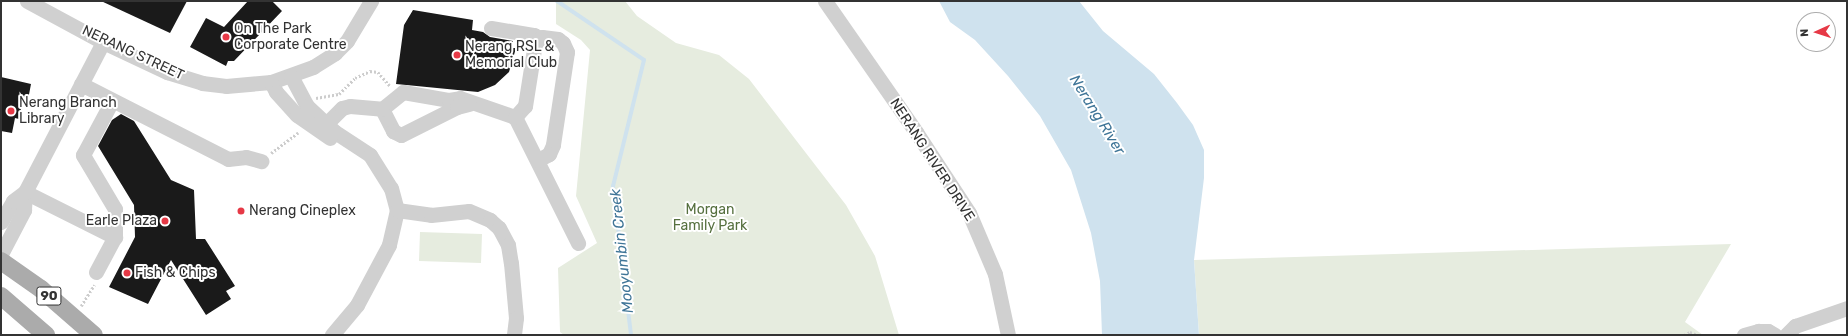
<!DOCTYPE html>
<html>
<head>
<meta charset="utf-8">
<style>
  body { margin:0 }
  #map { position:relative; width:1848px; height:336px; overflow:hidden; background:#fff; font-family:Rubik,sans-serif }
  div>[style] { position:absolute }
  .green>* { inset:0; background:#e6ecdf }
  .water>* { inset:0; background:#cfe2ee }
  .stream>* { height:4px; margin:-2px; padding:0 2px; transform-origin:2px; border-radius:2px; background:#cfe2ee }
  .building>* { inset:0; background:#1a1a1a }
  .path>* { height:2.5px; margin-top:-1.25px; transform-origin:0; background:repeating-linear-gradient(90deg,#cdcdcd 0 2px,transparent 0 4px) }
  .minor>* { height:15px; margin:-7.5px; padding:0 7.5px; transform-origin:7.5px; border-radius:7.5px; background:#d0d0d0 }
  .major>* { height:18px; margin:-9px; padding:0 9px; transform-origin:9px; border-radius:9px; background:#ababab }
  .dots>* { width:11px; height:11px; translate:-50% -50%; box-sizing:border-box; border:2px solid #fff; border-radius:50% }
  span { translate:-50% -50%; white-space:nowrap; text-align:center; line-height:1.15; -webkit-text-stroke:4px #fff; paint-order:stroke }
  .shield-label span { padding:1px 3px; background:#fff; border:1px solid; border-radius:3px; -webkit-text-stroke-width:0 }
  .shield-label { font-size:13px; color:#333; font-weight:700 }
  .poi-label { font-size:14px; color:#333 }
  .left { translate:0 -50%; text-align:left }
  .right { translate:-100% -50%; text-align:right }
  .street-label { font-size:14px; color:#333 }
  .park-label { font-size:14px; color:#56703f }
  .water-label { font-size:15px; color:#3f7597; font-style:italic }
  .frame { position:absolute; inset:0; border:2px solid #333; pointer-events:none }
  .north { position:absolute; left:1796px; top:12px; width:40px; height:40px; box-sizing:border-box; background:#fff; border:1px solid #adadad; border-radius:50%; rotate:267deg; font-size:11px; font-weight:700; line-height:16px; text-align:center; color:#333 }
  .north::after { content:''; display:block; margin:auto; width:14px; height:18px; background:#e63946; clip-path:polygon(50% 0,100% 100%,50% 72%,0 100%) }
</style>
</head>
<body>
<div id="map">
  <div class="green">
    <div style="clip-path:polygon(556px 1px,625px 1px,637px 16px,676px 43px,719px 55px,749px 79px,846px 205px,875px 256px,899px 335px,564px 335px,560px 332px,558px 268px,597px 243px,576px 196px,590px 50px,581px 40px,556px 24px)"></div>
    <div style="clip-path:polygon(420px 232px,482px 234px,481px 263px,419px 261px)"></div>
    <div style="clip-path:polygon(1731px 244px,1685px 322px,1703px 335px,1199px 335px,1194px 260px)"></div>
  </div>
  <div class="water">
    <div style="clip-path:polygon(939px 1px,1079px 1px,1103px 31px,1154px 74px,1177px 103px,1193px 125px,1204px 150px,1204px 178px,1194px 260px,1199px 335px,1102px 335px,1100px 281px,1091px 233px,1071px 170px,1040px 116px,1008px 76px,975px 40px,950px 22px)"></div>
  </div>
  <div class="stream">
    <div style="left:557px;top:1px;width:105px;rotate:34.1deg"></div>
    <div style="left:644px;top:60px;width:130px;rotate:103.8deg"></div>
    <div style="left:613px;top:186px;width:150px;rotate:83.1deg"></div>
  </div>
  <div class="building">
    <div style="clip-path:polygon(101px 1px,187px 1px,170px 33px)"></div>
    <div style="clip-path:polygon(248px 1px,272px 1px,282px 11px,234px 61px,228px 61px,226px 66px,190px 47px,206px 18px,224px 27px)"></div>
    <div style="clip-path:polygon(413px 10px,473px 20px,472px 30px,483px 32px,490px 37px,513px 41px,512px 48px,516px 48px,509px 72px,495px 85px,478px 92px,396px 84px,404px 25px)"></div>
    <div style="clip-path:polygon(1px 77px,31px 84px,27px 105px,22px 103px,19px 119px,15px 118px,12px 133px,1px 131px)"></div>
    <div style="clip-path:polygon(121px 114px,134px 121px,171px 180px,194px 190px,196px 239px,205px 239px,235px 286px,226px 291px,231px 299px,206px 315px,171px 260px,148px 304px,109px 287px,135px 237px,134px 205px,98px 146px,112px 120px)"></div>
  </div>
  <div class="path">
    <div style="left:316px;top:98px;width:23px;rotate:-10deg"></div>
    <div style="left:339px;top:94px;width:23px;rotate:-45deg"></div>
    <div style="left:355px;top:78px;width:17px;rotate:-25deg"></div>
    <div style="left:370px;top:71px;width:8px;rotate:7deg"></div>
    <div style="left:378px;top:72px;width:18px;rotate:49deg"></div>
    <div style="left:271px;top:153px;width:34px;rotate:-37deg"></div>
    <div style="left:81px;top:306px;width:25px;rotate:-58deg"></div>
    <div style="left:1684px;top:335px;width:7px;rotate:-27deg"></div>
    <div style="left:1690px;top:332px;width:8px;rotate:23deg"></div>
  </div>
  <div class="minor">
    <div style="left:27px;top:1px;width:86px;rotate:28.3deg"></div>
    <div style="left:103px;top:42px;width:71px;rotate:25.1deg"></div>
    <div style="left:167px;top:72px;width:37px;rotate:17deg"></div>
    <div style="left:202px;top:83px;width:24px;rotate:7deg"></div>
    <div style="left:226px;top:86px;width:45px;rotate:-5.1deg"></div>
    <div style="left:271px;top:82px;width:45px;rotate:-19.7deg"></div>
    <div style="left:313px;top:67px;width:26px;rotate:-32deg"></div>
    <div style="left:335px;top:53px;width:17px;rotate:-45deg"></div>
    <div style="left:347px;top:41px;width:47px;rotate:-59deg"></div>
    <div style="left:825px;top:1px;width:160px;rotate:55.2deg"></div>
    <div style="left:916px;top:132px;width:97px;rotate:56.8deg"></div>
    <div style="left:969px;top:213px;width:66px;rotate:66.9deg"></div>
    <div style="left:995px;top:274px;width:62px;rotate:78deg"></div>
    <div style="left:491px;top:28px;width:44px;rotate:9.2deg"></div>
    <div style="left:534px;top:35px;width:5px;rotate:37deg"></div>
    <div style="left:291px;top:76px;width:34px;rotate:62deg"></div>
    <div style="left:307px;top:106px;width:38px;rotate:43deg"></div>
    <div style="left:335px;top:132px;width:42px;rotate:33.3deg"></div>
    <div style="left:370px;top:155px;width:39px;rotate:58deg"></div>
    <div style="left:391px;top:188px;width:23px;rotate:75deg"></div>
    <div style="left:397px;top:210px;width:36px;rotate:103deg"></div>
    <div style="left:389px;top:245px;width:68px;rotate:118.1deg"></div>
    <div style="left:357px;top:305px;width:39px;rotate:130deg"></div>
    <div style="left:271px;top:82px;width:11px;rotate:63deg"></div>
    <div style="left:276px;top:92px;width:31px;rotate:48deg"></div>
    <div style="left:297px;top:115px;width:40px;rotate:34.9deg"></div>
    <div style="left:81px;top:84px;width:165px;rotate:27deg"></div>
    <div style="left:228px;top:159px;width:18px;rotate:-6deg"></div>
    <div style="left:246px;top:157px;width:16px;rotate:15deg"></div>
    <div style="left:382px;top:109px;width:27px;rotate:-39deg"></div>
    <div style="left:403px;top:92px;width:47px;rotate:9.9deg"></div>
    <div style="left:449px;top:100px;width:11px;rotate:-10deg"></div>
    <div style="left:460px;top:98px;width:58px;rotate:19.1deg"></div>
    <div style="left:515px;top:117px;width:141px;rotate:63.4deg"></div>
    <div style="left:382px;top:109px;width:25px;rotate:63deg"></div>
    <div style="left:393px;top:131px;width:9px;rotate:27deg"></div>
    <div style="left:401px;top:135px;width:63px;rotate:-26.6deg"></div>
    <div style="left:457px;top:107px;width:12px;rotate:-14deg"></div>
    <div style="left:515px;top:117px;width:15px;rotate:-48deg"></div>
    <div style="left:525px;top:106px;width:64px;rotate:-81deg"></div>
    <div style="left:535px;top:43px;width:9px;rotate:-41deg"></div>
    <div style="left:542px;top:37px;width:16px;rotate:7deg"></div>
    <div style="left:558px;top:39px;width:6px;rotate:39deg"></div>
    <div style="left:563px;top:43px;width:10px;rotate:66deg"></div>
    <div style="left:567px;top:52px;width:94px;rotate:98.6deg"></div>
    <div style="left:553px;top:145px;width:10px;rotate:114deg"></div>
    <div style="left:549px;top:154px;width:13px;rotate:151deg"></div>
    <div style="left:320px;top:130px;width:31px;rotate:-45deg"></div>
    <div style="left:342px;top:108px;width:8px;rotate:-14deg"></div>
    <div style="left:350px;top:106px;width:32px;rotate:5deg"></div>
    <div style="left:25px;top:192px;width:101px;rotate:26.6deg"></div>
    <div style="left:397px;top:210px;width:34px;rotate:8deg"></div>
    <div style="left:431px;top:215px;width:38px;rotate:-6deg"></div>
    <div style="left:469px;top:211px;width:23px;rotate:23deg"></div>
    <div style="left:490px;top:220px;width:12px;rotate:42deg"></div>
    <div style="left:499px;top:228px;width:19px;rotate:62deg"></div>
    <div style="left:508px;top:245px;width:18px;rotate:81deg"></div>
    <div style="left:511px;top:263px;width:55px;rotate:84.8deg"></div>
    <div style="left:516px;top:318px;width:17px;rotate:97deg"></div>
    <div style="left:1px;top:222px;width:24px;rotate:-60deg"></div>
    <div style="left:13px;top:201px;width:15px;rotate:-37deg"></div>
    <div style="left:1px;top:254px;width:50px;rotate:-62.4deg"></div>
    <div style="left:24px;top:210px;width:18px;rotate:-87deg"></div>
    <div style="left:25px;top:192px;width:169px;rotate:-62.5deg"></div>
    <div style="left:96px;top:272px;width:40px;rotate:-62deg"></div>
    <div style="left:115px;top:237px;width:28px;rotate:-90deg"></div>
    <div style="left:115px;top:209px;width:63px;rotate:-120.7deg"></div>
    <div style="left:83px;top:155px;width:61px;rotate:-61.8deg"></div>
    <div style="left:1744px;top:335px;width:15px;rotate:-16deg"></div>
    <div style="left:1758px;top:331px;width:10px"></div>
    <div style="left:1768px;top:331px;width:8px;rotate:30deg"></div>
    <div style="left:1786px;top:335px;width:13px;rotate:-45deg"></div>
    <div style="left:1795px;top:326px;width:55px;rotate:-19.1deg"></div>
  </div>
  <div class="major">
    <div style="left:1px;top:261px;width:49px;rotate:35deg"></div>
    <div style="left:41px;top:289px;width:70px;rotate:41deg"></div>
    <div style="left:1px;top:296px;width:60px;rotate:40.9deg"></div>
  </div>
  <div class="dots">
    <div style="left:226px;top:37px;background:#e63946"></div>
    <div style="left:457px;top:55px;background:#e63946"></div>
    <div style="left:11px;top:111px;background:#e63946"></div>
    <div style="left:241px;top:211px;background:#e63946"></div>
    <div style="left:165px;top:221px;background:#e63946"></div>
    <div style="left:127px;top:273px;background:#e63946"></div>
  </div>
  <div class="shield-label">
    <span style="left:49px;top:296px">90</span>
  </div>
  <div class="poi-label">
    <span class="left" style="left:234px;top:37px">On The Park<br>Corporate Centre</span>
    <span class="left" style="left:465px;top:55px">Nerang RSL &amp;<br>Memorial Club</span>
    <span class="left" style="left:19px;top:111px">Nerang Branch<br>Library</span>
    <span class="left" style="left:249px;top:211px">Nerang Cineplex</span>
    <span class="right" style="left:157px;top:221px">Earle Plaza</span>
    <span class="left" style="left:135px;top:273px">Fish &amp; Chips</span>
  </div>
  <div class="street-label">
    <span style="left:133px;top:53px;rotate:25deg">NERANG STREET</span>
    <span style="left:932px;top:160px;rotate:57deg">NERANG RIVER DRIVE</span>
  </div>
  <div class="park-label">
    <span style="left:710px;top:218px">Morgan<br>Family Park</span>
  </div>
  <div class="water-label">
    <span style="left:1097px;top:115px;rotate:58deg">Nerang River</span>
    <span style="left:622px;top:251px;rotate:-96deg">Mooyumbin Creek</span>
  </div>
  <div class="frame"></div>
  <div class="north">N</div>
</div>
</body>
</html>
